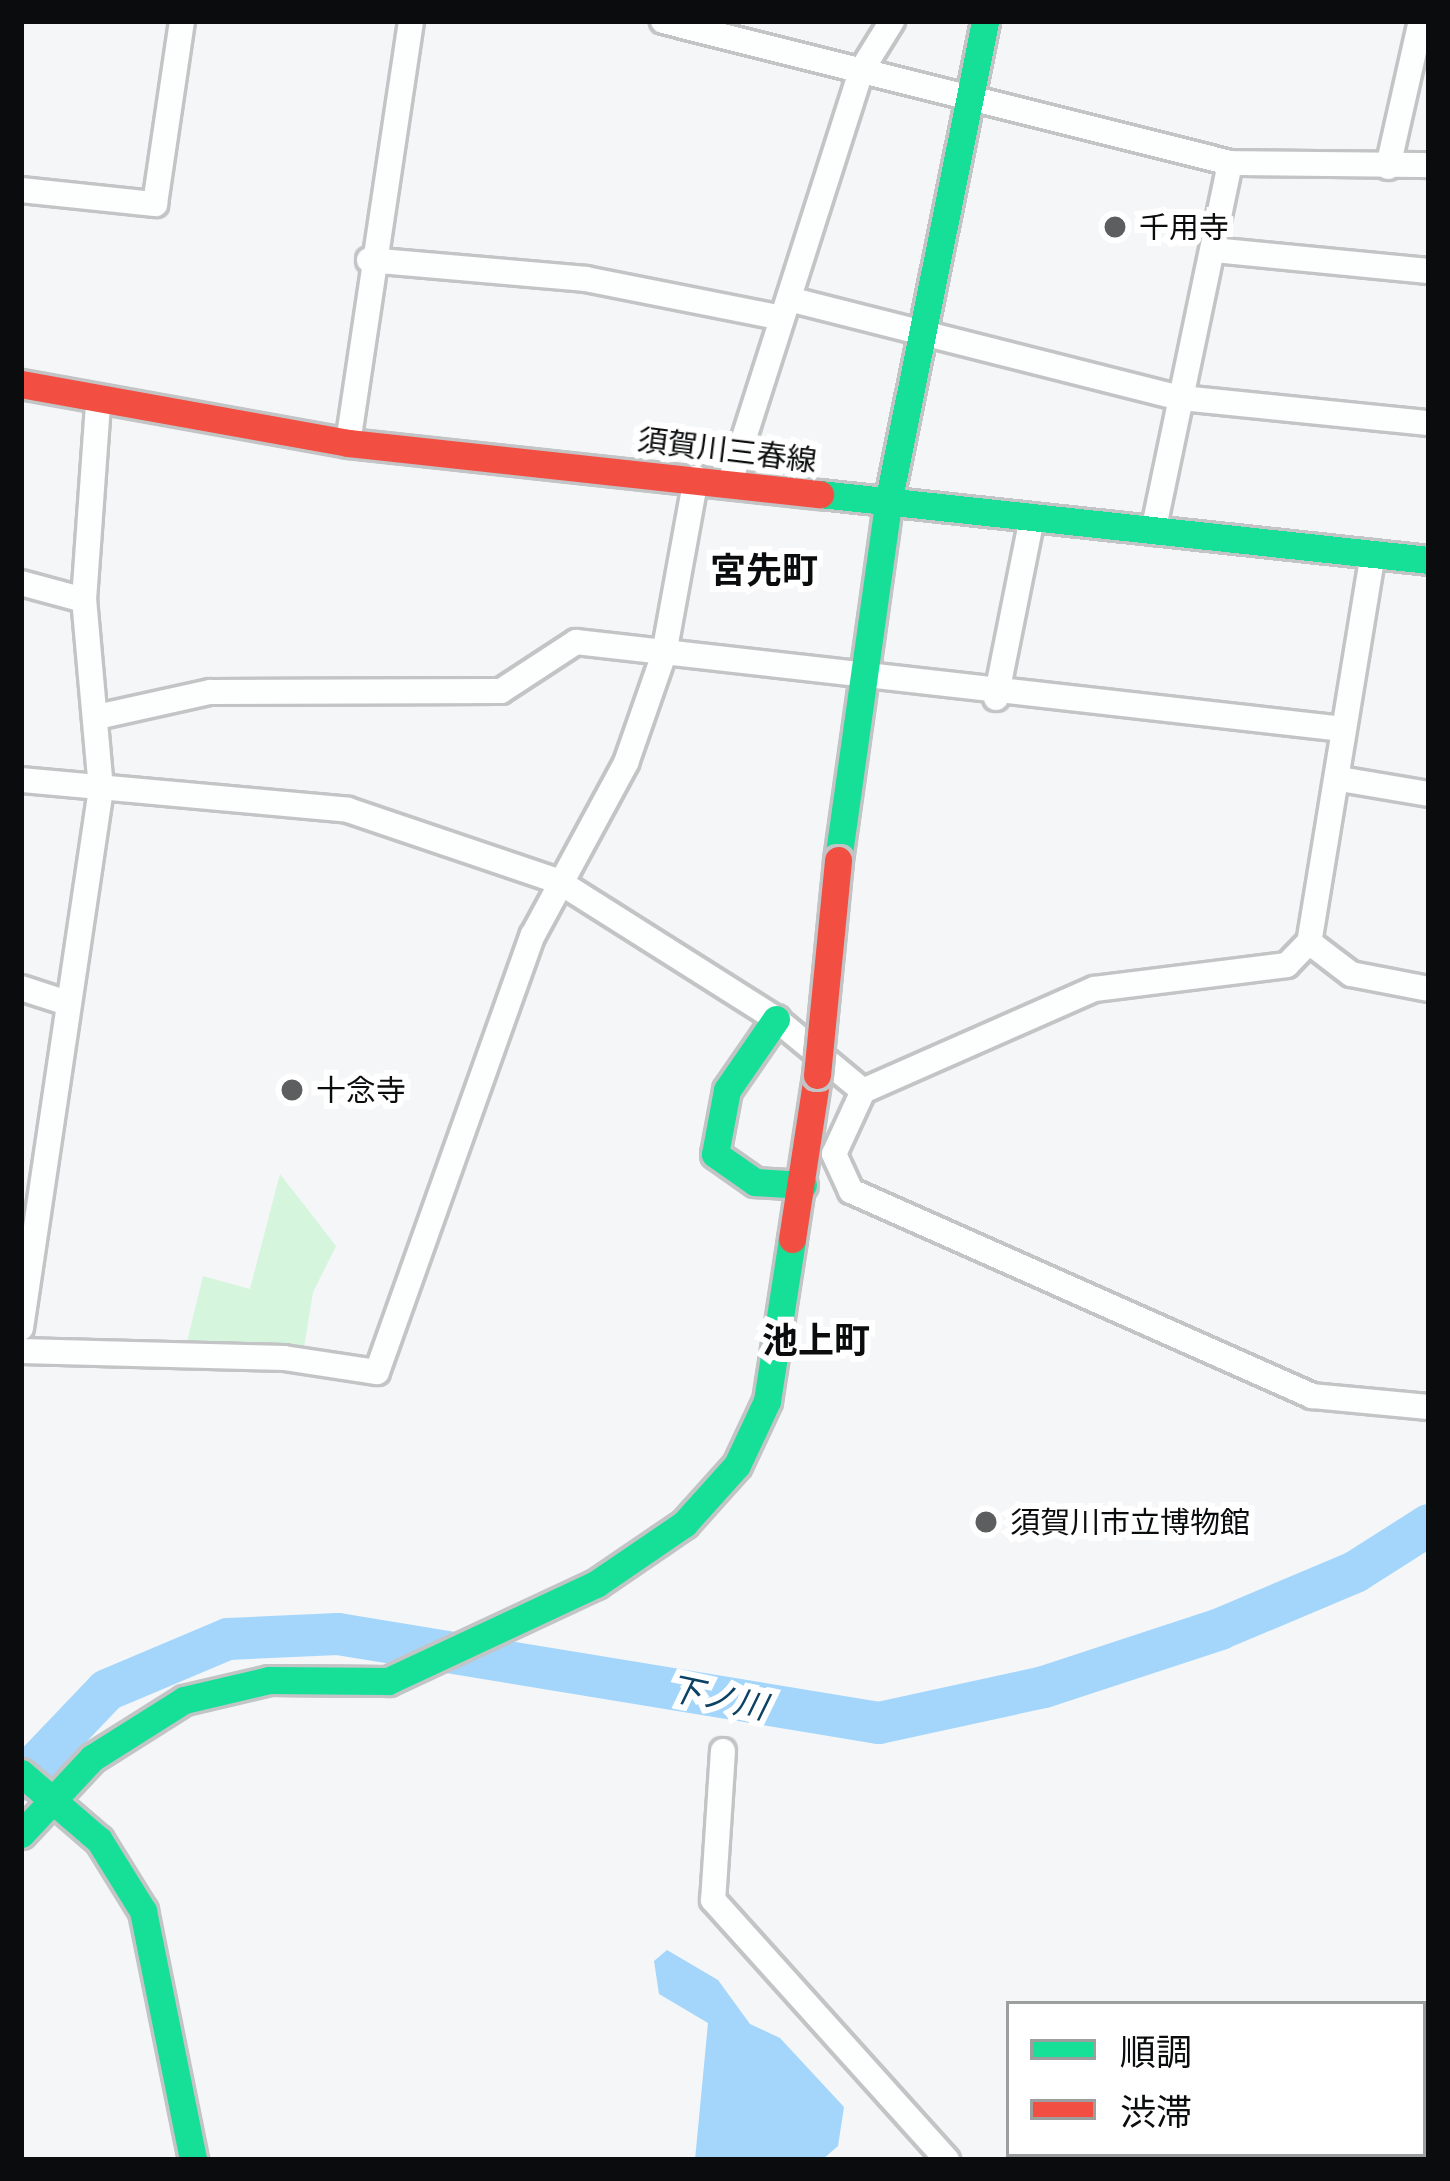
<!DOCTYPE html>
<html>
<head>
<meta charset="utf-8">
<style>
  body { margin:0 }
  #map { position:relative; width:1450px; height:2181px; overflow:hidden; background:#f4f6f8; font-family:"Archivo Narrow","Noto Sans JP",sans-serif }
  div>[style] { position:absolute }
  .green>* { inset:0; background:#d6f5dd }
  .water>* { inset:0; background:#a4d6fc }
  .river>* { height:42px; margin:-21px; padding:0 21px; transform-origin:21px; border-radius:21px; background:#a4d6fc }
  .roads { filter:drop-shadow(3px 0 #c3c4c6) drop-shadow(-3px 0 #c3c4c6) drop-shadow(0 3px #c3c4c6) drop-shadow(0 -3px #c3c4c6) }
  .street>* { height:24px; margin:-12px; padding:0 12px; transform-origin:12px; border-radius:12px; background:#fdfefe }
  .fast>* { height:27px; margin:-13.5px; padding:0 13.5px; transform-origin:13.5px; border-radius:13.5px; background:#16e098 }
  .jam>* { height:27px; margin:-13.5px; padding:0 13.5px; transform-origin:13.5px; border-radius:13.5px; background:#f24e42 }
  .bridges { filter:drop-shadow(3px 0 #c3c4c6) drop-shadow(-3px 0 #c3c4c6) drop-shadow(0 3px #c3c4c6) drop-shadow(0 -3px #c3c4c6) }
  .jam-bridge>* { height:27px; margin:-13.5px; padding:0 13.5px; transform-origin:13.5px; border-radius:13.5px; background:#f24e42 }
  .dots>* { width:33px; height:33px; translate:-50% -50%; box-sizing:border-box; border:6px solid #fff; border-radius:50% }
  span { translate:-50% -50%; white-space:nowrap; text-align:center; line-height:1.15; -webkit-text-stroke:12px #fff; paint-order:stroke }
  .poi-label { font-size:30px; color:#0b0c0d }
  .left { translate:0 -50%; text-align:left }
  .street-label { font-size:30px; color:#0b0c0d }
  .water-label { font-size:33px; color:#0b4264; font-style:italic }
  .quarter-label { font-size:36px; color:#0b0c0d; font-weight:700 }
  .frame { position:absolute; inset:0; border:24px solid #0b0c0d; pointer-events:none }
  .legend { position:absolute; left:1006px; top:2001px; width:420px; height:156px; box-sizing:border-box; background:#fff; border:3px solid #9d9e9e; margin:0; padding:15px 21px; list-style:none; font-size:36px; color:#0b0c0d }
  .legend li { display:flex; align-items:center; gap:24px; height:60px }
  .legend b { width:60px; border:3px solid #9d9e9e }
</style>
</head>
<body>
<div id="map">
  <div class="green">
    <div style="clip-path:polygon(280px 1174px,336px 1246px,313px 1292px,302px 1360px,186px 1346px,203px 1276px,250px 1289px)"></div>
  </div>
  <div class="water">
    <div style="clip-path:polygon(667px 1950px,718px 1980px,750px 2024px,780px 2038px,844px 2107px,838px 2146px,823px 2159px,695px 2160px,708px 2023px,659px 1994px,654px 1961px)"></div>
  </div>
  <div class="river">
    <div style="left:21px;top:1780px;width:124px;rotate:-46.3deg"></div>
    <div style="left:107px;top:1690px;width:131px;rotate:-22.9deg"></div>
    <div style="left:228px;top:1639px;width:110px;rotate:-2.6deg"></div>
    <div style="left:338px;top:1634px;width:548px;rotate:9.34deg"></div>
    <div style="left:879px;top:1723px;width:169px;rotate:-12.3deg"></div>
    <div style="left:1044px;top:1687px;width:185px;rotate:-18.2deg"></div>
    <div style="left:1220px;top:1629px;width:147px;rotate:-22.9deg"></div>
    <div style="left:1355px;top:1572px;width:88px;rotate:-32.4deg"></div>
  </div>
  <div class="roads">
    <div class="street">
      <div style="left:663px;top:21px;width:585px;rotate:14.06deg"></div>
      <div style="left:1230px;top:163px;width:199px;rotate:0.6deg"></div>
      <div style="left:1388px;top:167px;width:150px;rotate:-77.3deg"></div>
      <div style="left:21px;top:190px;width:135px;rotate:6deg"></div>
      <div style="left:155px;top:204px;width:185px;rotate:-81.6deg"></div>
      <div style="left:1214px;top:250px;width:216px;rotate:5.6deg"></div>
      <div style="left:369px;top:260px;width:218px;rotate:5deg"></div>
      <div style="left:586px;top:279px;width:196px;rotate:11.2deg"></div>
      <div style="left:789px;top:299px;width:404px;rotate:14.2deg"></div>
      <div style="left:1181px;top:398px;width:249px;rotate:5.8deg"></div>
      <div style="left:348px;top:443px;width:427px;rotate:-81.5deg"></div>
      <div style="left:730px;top:482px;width:431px;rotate:-72.3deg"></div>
      <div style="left:861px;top:71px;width:59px;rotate:-58.2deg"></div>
      <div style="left:1153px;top:532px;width:377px;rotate:-78.2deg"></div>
      <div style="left:1373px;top:553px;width:394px;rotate:99.3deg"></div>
      <div style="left:1309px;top:942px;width:32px;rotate:134deg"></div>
      <div style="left:1287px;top:965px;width:194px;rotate:172.9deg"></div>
      <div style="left:1094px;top:989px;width:253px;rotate:156.2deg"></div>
      <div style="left:863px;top:1091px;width:69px;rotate:114.7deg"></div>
      <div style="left:834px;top:1154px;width:41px;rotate:65.3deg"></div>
      <div style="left:851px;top:1191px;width:505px;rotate:23.97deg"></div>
      <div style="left:1312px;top:1396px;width:118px;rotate:5.4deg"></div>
      <div style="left:21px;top:583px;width:65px;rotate:15.1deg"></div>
      <div style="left:996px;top:698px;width:184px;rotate:-78.7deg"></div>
      <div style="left:97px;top:717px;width:116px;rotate:-12.5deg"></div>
      <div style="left:210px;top:692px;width:291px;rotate:-0.2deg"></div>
      <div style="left:501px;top:691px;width:90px;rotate:-33.2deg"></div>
      <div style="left:576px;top:642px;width:772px;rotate:6.47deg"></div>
      <div style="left:1340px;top:779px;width:90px;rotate:9.6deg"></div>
      <div style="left:21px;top:780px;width:328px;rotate:5.2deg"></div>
      <div style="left:348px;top:810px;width:222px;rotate:18.7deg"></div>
      <div style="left:558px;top:881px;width:258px;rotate:32.3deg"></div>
      <div style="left:776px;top:1019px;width:113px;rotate:39.6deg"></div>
      <div style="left:1309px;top:942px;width:53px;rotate:37.3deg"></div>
      <div style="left:1351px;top:974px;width:79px;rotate:10.9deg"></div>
      <div style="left:21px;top:988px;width:45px;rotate:18deg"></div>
      <div style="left:21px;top:1328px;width:545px;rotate:-81.56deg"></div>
      <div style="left:101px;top:789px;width:190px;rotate:-95.1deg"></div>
      <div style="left:84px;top:600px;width:196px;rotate:-85.9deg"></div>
      <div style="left:21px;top:1351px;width:263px;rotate:1.5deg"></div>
      <div style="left:284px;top:1358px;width:94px;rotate:8.6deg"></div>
      <div style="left:377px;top:1372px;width:464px;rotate:-70.4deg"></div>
      <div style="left:533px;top:935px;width:196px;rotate:-61.6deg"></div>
      <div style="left:626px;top:763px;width:115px;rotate:-70.8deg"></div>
      <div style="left:664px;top:654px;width:179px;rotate:-79.7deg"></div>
      <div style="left:723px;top:1751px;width:149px;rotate:93.8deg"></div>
      <div style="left:713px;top:1900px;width:350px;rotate:48deg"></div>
    </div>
    <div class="fast">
      <div style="left:820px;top:494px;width:613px;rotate:6.19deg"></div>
      <div style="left:838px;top:860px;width:360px;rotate:-82deg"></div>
      <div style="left:888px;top:503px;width:492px;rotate:-78.6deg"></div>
      <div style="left:776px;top:1019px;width:86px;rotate:124.6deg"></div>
      <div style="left:727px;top:1090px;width:65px;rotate:100.6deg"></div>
      <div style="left:715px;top:1154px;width:49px;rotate:35deg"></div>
      <div style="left:755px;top:1182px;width:48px;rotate:3.6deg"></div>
      <div style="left:21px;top:1773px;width:103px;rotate:40.7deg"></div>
      <div style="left:99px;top:1840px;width:84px;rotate:58.2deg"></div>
      <div style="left:143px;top:1911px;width:254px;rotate:78.6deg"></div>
      <div style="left:21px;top:1834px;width:104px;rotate:-46.9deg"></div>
      <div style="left:92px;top:1758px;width:109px;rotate:-32.2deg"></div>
      <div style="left:184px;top:1700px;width:87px;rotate:-13.2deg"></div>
      <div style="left:269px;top:1680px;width:119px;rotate:0.5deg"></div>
      <div style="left:388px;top:1681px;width:230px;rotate:-25deg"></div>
      <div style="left:596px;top:1584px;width:107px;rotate:-34.3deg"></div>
      <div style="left:684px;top:1524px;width:79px;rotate:-48.1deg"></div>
      <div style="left:737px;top:1465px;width:71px;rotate:-64.9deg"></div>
      <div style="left:767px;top:1401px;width:164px;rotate:-81.2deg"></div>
    </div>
    <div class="jam">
      <div style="left:21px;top:384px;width:332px;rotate:10.2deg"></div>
      <div style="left:348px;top:443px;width:475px;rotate:6.2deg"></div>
      <div style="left:792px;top:1239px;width:166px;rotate:-81.3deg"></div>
    </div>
  </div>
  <div class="bridges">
    <div class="jam-bridge">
      <div style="left:817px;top:1075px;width:216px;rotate:-84.4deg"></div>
    </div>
  </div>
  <div class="dots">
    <div style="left:1115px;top:227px;background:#5d5e5f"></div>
    <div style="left:292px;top:1090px;background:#5d5e5f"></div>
    <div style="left:986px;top:1522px;background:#5d5e5f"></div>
  </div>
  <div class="poi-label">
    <span class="left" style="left:1139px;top:227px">千用寺</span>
    <span class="left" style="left:316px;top:1090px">十念寺</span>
    <span class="left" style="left:1010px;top:1522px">須賀川市立博物館</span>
  </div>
  <div class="street-label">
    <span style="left:727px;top:450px;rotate:7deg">須賀川三春線</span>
  </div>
  <div class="water-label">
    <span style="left:718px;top:1698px;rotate:12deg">下ノ川</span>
  </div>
  <div class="quarter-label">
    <span style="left:764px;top:571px">宮先町</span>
    <span style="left:816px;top:1341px">池上町</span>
  </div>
  <div class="frame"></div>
  <ul class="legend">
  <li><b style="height:15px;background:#16e098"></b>順調</li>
  <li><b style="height:15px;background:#f24e42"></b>渋滞</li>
  </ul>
</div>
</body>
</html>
